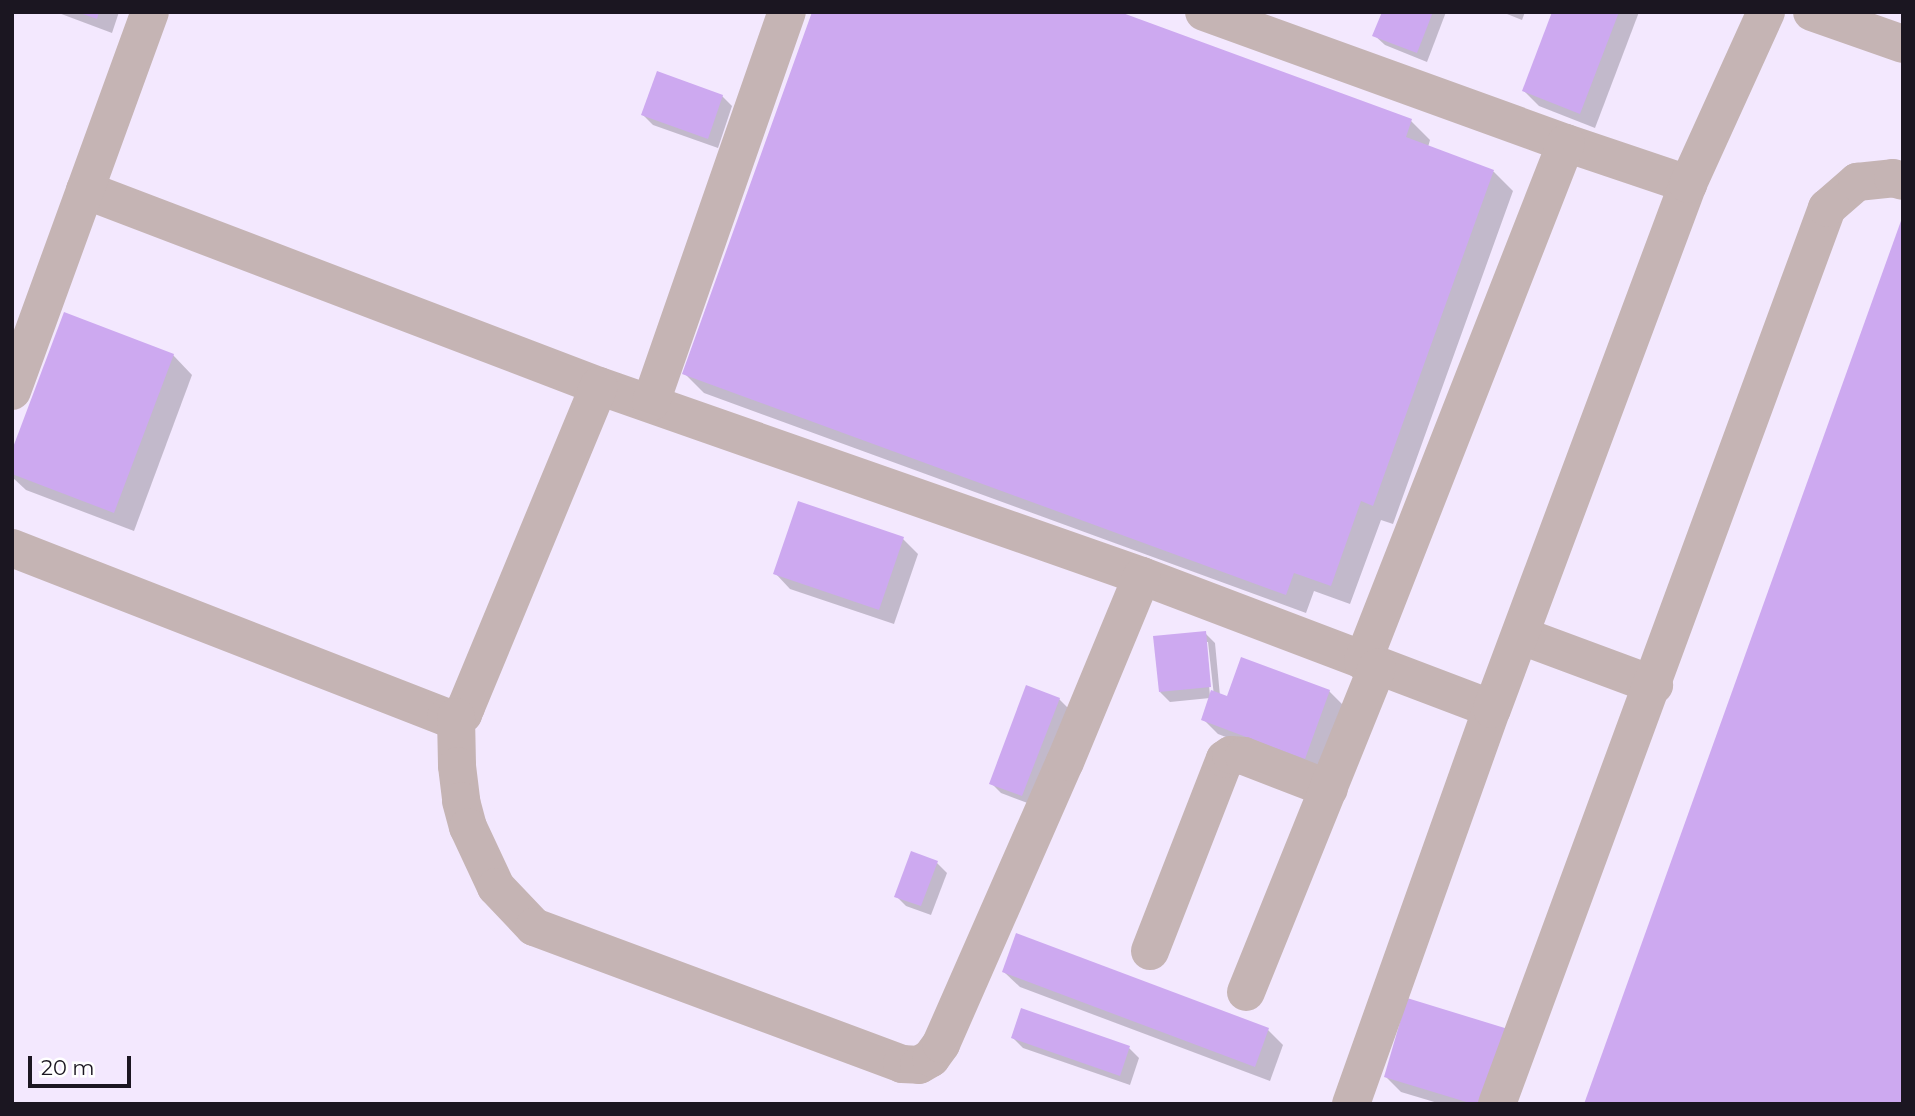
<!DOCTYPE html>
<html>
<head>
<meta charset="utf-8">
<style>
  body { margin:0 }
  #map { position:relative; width:1915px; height:1116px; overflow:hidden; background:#fbf8ff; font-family:Montserrat,sans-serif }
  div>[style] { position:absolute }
  .built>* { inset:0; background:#f3e8fe }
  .shadow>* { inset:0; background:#0003 }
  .building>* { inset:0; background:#cda9f0 }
  .minor>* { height:38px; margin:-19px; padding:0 19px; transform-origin:19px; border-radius:19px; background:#c5b4b4 }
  span { translate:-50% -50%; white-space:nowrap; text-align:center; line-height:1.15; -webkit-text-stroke:7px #fff; paint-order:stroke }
  .frame { position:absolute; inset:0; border:14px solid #1b1621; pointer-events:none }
  .scale { position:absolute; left:28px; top:1056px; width:103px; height:32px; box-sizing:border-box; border:4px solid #1b1621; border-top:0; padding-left:9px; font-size:21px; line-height:24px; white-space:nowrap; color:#1b1621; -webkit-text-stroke:5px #fff; paint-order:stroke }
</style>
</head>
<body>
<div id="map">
  <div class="built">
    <div style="clip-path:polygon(12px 12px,1903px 12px,1903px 1104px,12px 1104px)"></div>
  </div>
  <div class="shadow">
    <div style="clip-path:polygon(56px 12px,119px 12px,112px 33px)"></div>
    <div style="clip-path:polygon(1384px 12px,1446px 12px,1427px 62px,1385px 45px,1374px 35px)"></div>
    <div style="clip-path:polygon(1502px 12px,1525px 12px,1522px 20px)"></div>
    <div style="clip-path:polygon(1554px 12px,1639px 12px,1595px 128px,1539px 106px,1524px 91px)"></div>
    <div style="clip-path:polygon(722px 96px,732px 106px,718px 148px,653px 125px,643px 115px)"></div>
    <div style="clip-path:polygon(1411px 121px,1430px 140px,1428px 147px,1494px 172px,1513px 191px,1393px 524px,1381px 520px,1350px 604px,1314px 591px,1306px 613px,704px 393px,684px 373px)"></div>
    <div style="clip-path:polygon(1903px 222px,1903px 1104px,1586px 1104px)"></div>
    <div style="clip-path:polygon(173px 355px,192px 375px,134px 531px,26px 490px,12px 477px,12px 455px)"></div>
    <div style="clip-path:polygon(903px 539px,918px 554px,894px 624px,790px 589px,775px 573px)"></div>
    <div style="clip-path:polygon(evenodd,1205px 633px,1215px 643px,1220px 696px,1228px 698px,1329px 691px,1344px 706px,1320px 773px,1218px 734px,1203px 719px,1210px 698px,1170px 702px,1160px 692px,1205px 633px,1205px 642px,1208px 642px,1214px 696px,1210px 696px,1205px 642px)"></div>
    <div style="clip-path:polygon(1059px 699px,1069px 709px,1033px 805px,1001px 793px,991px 783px)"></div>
    <div style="clip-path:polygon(937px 863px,947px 873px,931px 915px,906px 906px,896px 896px)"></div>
    <div style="clip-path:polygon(1004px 972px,1268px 1030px,1283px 1045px,1270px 1081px,1020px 987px)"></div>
    <div style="clip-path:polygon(1013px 1038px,1129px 1048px,1139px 1058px,1130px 1085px,1023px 1048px)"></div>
    <div style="clip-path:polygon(1386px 1077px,1505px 1104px,1441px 1104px,1401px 1092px)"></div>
  </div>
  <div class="building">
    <div style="clip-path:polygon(77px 12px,99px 12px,97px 19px)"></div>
    <div style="clip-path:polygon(812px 12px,1120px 12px,1412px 119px,1406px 137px,1494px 170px,1373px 506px,1361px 501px,1331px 586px,1294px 573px,1286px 595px,682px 374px)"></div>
    <div style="clip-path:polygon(1382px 12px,1433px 12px,1417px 53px,1372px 36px)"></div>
    <div style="clip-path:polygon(1552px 12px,1619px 12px,1580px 114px,1522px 91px)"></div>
    <div style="clip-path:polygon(657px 71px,723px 95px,708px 139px,641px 115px)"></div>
    <div style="clip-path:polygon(1902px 218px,1903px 1104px,1584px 1104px)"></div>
    <div style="clip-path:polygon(64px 312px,174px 354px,114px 513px,12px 474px,12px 450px)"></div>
    <div style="clip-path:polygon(798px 501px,904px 537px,879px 610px,773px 574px)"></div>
    <div style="clip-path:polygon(1206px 631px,1211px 687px,1159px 692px,1153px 636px)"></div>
    <div style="clip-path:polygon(1241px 657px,1330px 690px,1305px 759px,1201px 720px,1211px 690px,1227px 696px)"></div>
    <div style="clip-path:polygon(1026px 685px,1060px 698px,1022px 796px,989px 784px)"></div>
    <div style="clip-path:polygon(911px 851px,938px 861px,921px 906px,894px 897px)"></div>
    <div style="clip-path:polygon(1016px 933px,1269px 1028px,1255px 1067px,1002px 972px)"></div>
    <div style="clip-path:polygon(1407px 998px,1508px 1029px,1486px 1104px,1473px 1104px,1384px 1077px)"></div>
    <div style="clip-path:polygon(1021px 1008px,1130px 1046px,1120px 1076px,1011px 1038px)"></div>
  </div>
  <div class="minor">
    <div style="left:1204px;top:12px;width:385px;rotate:19.9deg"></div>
    <div style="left:1566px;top:143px;width:129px;rotate:18.6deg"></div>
    <div style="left:1812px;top:12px;width:96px;rotate:19.4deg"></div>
    <div style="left:85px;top:190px;width:550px;rotate:20.87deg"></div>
    <div style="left:599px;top:386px;width:575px;rotate:19.29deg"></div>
    <div style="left:1142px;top:576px;width:374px;rotate:20.8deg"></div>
    <div style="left:12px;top:391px;width:403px;rotate:-70deg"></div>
    <div style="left:651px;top:402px;width:413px;rotate:-70.8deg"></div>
    <div style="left:12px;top:548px;width:466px;rotate:21.3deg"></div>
    <div style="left:446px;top:717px;width:10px"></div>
    <div style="left:456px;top:717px;width:8px;rotate:-23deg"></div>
    <div style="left:463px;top:714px;width:8px;rotate:-67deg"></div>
    <div style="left:466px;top:707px;width:347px;rotate:-67.5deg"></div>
    <div style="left:1522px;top:636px;width:141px;rotate:20.4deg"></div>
    <div style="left:1363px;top:661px;width:556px;rotate:-68.6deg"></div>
    <div style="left:456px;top:717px;width:49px;rotate:88.8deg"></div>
    <div style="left:457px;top:766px;width:35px;rotate:83deg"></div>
    <div style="left:461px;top:801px;width:27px;rotate:75deg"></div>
    <div style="left:468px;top:827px;width:66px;rotate:65deg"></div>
    <div style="left:496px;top:887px;width:55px;rotate:46.5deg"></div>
    <div style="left:534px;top:927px;width:393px;rotate:20.4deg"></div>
    <div style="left:902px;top:1064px;width:17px;rotate:3deg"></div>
    <div style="left:919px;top:1065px;width:14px;rotate:-30deg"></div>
    <div style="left:931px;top:1058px;width:17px;rotate:-54deg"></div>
    <div style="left:941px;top:1044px;width:308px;rotate:-66.3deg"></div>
    <div style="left:1065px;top:762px;width:201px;rotate:-67.5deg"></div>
    <div style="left:1150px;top:951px;width:206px;rotate:-68.7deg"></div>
    <div style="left:1225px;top:759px;width:7px;rotate:-34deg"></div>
    <div style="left:1231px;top:755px;width:13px;rotate:4deg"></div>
    <div style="left:1244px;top:756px;width:91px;rotate:21.2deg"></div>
    <div style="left:1246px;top:992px;width:350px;rotate:-68deg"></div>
    <div style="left:1351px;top:1104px;width:419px;rotate:-70.4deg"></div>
    <div style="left:1492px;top:709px;width:560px;rotate:-69.53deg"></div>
    <div style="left:1688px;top:184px;width:189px;rotate:-65.6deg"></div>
    <div style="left:1497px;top:1104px;width:955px;rotate:-69.78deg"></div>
    <div style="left:1827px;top:208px;width:40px;rotate:-41deg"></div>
    <div style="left:1857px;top:182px;width:36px;rotate:-6deg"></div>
    <div style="left:1893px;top:178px;width:10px;rotate:17deg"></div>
  </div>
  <div class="frame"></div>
  <div class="scale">20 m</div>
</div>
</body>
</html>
